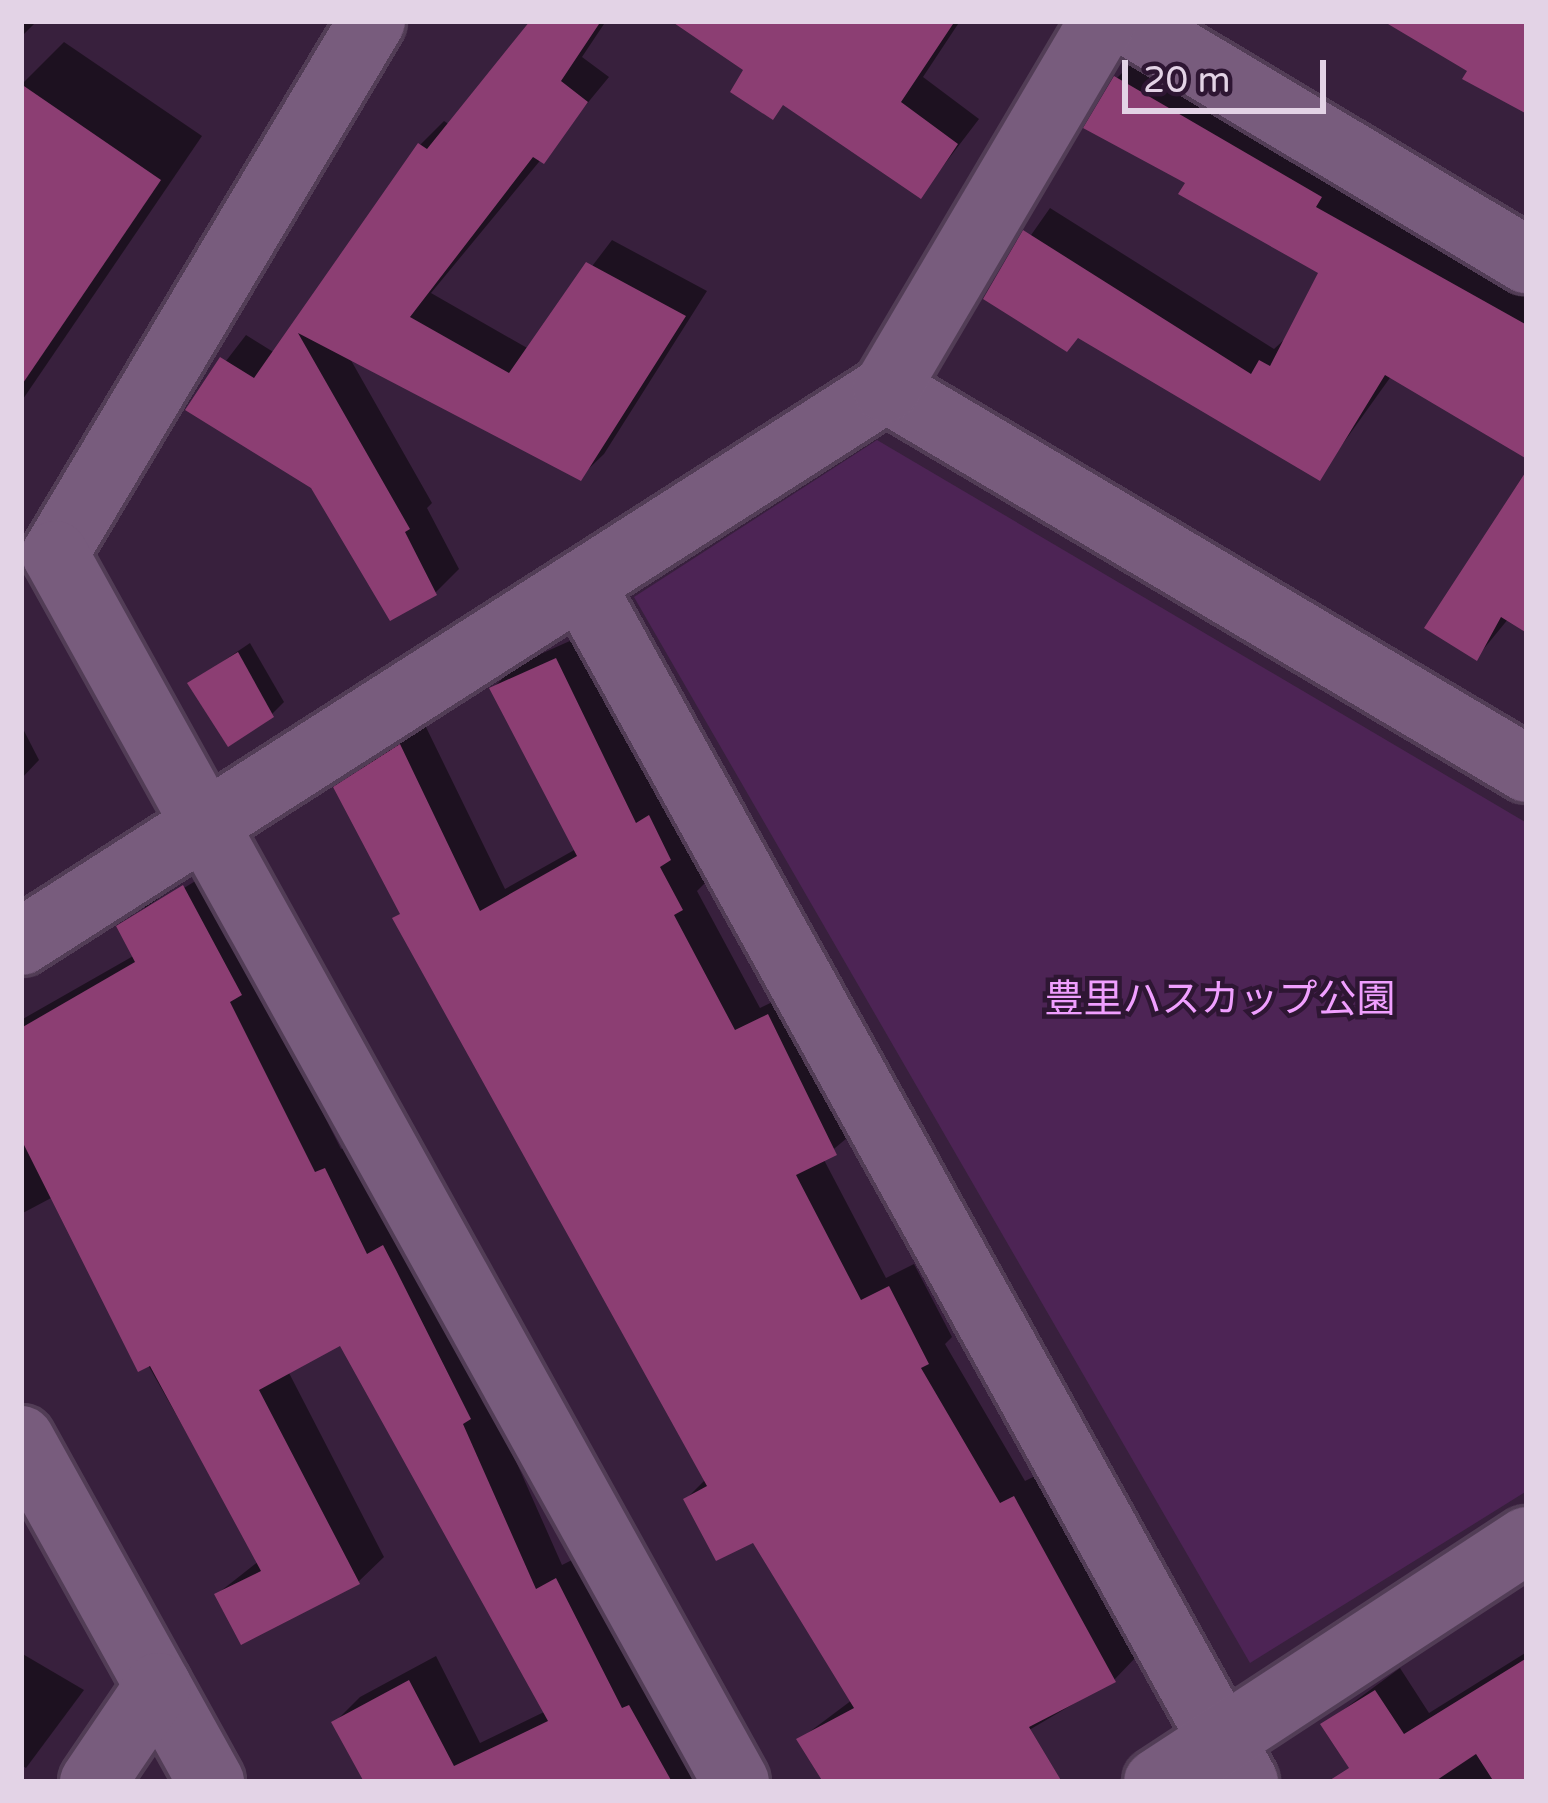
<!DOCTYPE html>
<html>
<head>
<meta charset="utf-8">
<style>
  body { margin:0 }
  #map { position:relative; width:1548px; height:1803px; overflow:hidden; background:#38203d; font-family:"Varela Round","Noto Sans JP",sans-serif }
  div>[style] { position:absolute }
  .green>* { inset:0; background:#4d2455 }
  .shadow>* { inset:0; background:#0007 }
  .building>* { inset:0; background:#8c3e73 }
  .roads { filter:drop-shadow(3px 0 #523d56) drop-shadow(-3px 0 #523d56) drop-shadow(0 3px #523d56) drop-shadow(0 -3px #523d56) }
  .minor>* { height:66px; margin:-33px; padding:0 33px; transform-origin:33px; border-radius:33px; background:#785c7d }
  span { translate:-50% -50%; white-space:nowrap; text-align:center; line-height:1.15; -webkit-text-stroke:9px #2e1633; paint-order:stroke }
  .park-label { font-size:39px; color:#f09fff }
  .frame { position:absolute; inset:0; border:24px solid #e3d3e6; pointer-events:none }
  .scale { position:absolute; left:1122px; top:60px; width:204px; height:54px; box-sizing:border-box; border:6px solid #e3d3e6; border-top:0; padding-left:15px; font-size:36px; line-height:42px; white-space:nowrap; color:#e3d3e6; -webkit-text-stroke:9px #2e1633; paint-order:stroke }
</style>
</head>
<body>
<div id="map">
  <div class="green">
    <div style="clip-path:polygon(877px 440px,1527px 823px,1527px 1491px,1250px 1663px,634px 597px)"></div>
  </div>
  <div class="shadow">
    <div style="clip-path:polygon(21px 21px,37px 21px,24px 34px)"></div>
    <div style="clip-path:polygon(534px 21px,606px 21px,582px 57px,609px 77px,431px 293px,529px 349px,612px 240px,707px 291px,604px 454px,580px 477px,348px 355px,432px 503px,427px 508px,459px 569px,435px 593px,313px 486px,189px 409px,246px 335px,275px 353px,420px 145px,444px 121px,450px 125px)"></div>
    <div style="clip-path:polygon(835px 21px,960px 21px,923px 77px,979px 119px,921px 195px)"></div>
    <div style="clip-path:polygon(64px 42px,202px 136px,21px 402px,21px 85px)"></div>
    <div style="clip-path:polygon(1141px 54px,1527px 286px,1527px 456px,1392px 375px,1319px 477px,1080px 335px,987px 298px,1050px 208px,1274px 349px,1286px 338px,1322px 271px,1189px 182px,1117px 78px)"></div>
    <div style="clip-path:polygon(1527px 476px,1527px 628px,1509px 618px,1477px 657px)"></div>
    <div style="clip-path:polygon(581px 636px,661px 801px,674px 793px,693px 834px,684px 843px,705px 883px,697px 891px,760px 1008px,793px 992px,859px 1128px,823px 1158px,886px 1278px,914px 1264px,952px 1337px,945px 1344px,1025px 1481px,1039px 1474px,1138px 1655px,1114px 1680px,941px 1782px,826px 1782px,800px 1739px,852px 1700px,754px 1539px,686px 1499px,706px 1479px,337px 787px,424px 723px,505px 889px,576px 849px,492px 689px,516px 665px)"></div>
    <div style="clip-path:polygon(250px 643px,284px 702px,272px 714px,191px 683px)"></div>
    <div style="clip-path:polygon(21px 725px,39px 760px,21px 779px)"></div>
    <div style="clip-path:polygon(evenodd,209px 862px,255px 978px,341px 1149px,350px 1145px,488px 1398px,562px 1565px,582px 1555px,713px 1782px,366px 1782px,335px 1722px,360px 1697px,436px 1656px,480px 1743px,546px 1711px,342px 1342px,288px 1371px,384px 1557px,358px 1582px,217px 1594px,259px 1561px,53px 1197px,21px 1214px,21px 1020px,135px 955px,120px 926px,209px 862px,194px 875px,197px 880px,145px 912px,145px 905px,194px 875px)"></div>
    <div style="clip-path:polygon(1527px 1652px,1527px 1782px,1362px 1782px,1324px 1724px,1400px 1668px,1429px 1713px)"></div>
    <div style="clip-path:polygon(21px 1653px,84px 1690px,26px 1768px,21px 1765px)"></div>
  </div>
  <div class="building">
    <div style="clip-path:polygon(530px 21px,601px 21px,561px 81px,588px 102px,544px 164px,533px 157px,410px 317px,509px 373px,586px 262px,686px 316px,581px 481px,298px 333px,410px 529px,405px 532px,437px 595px,390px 621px,311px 488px,185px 410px,220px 357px,254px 378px,418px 143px,427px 149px)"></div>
    <div style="clip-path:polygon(671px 21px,955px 21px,901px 102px,958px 144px,921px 199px,783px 105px,773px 120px,730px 92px,743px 70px)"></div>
    <div style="clip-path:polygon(1383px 21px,1527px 21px,1527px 114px,1462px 79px,1467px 71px)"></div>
    <div style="clip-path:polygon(1114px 76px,1322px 197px,1316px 207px,1527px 325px,1527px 459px,1385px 375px,1320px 481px,1078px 338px,1067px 352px,983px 299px,1023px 230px,1251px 374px,1259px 360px,1270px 366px,1318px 273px,1178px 194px,1185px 183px,1083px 128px)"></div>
    <div style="clip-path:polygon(21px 84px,161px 180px,21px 386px)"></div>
    <div style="clip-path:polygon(1527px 470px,1527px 633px,1501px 617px,1477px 661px,1424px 628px)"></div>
    <div style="clip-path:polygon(238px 652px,274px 717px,228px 747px,187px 683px)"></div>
    <div style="clip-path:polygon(556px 658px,636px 823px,649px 815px,671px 860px,660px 867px,683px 910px,674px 915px,735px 1030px,768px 1014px,837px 1155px,796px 1175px,861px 1300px,889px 1286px,929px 1364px,921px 1368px,1000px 1503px,1014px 1496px,1116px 1682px,1029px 1727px,1062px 1782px,823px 1782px,796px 1739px,854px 1708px,753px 1543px,716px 1561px,683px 1499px,707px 1486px,392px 918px,400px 914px,333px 787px,400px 744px,480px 911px,577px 856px,489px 688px)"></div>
    <div style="clip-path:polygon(183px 885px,242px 995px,230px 1002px,315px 1172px,325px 1168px,367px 1254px,383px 1245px,396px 1270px,471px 1419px,463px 1424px,536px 1589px,556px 1578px,622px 1708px,629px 1705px,672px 1782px,364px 1782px,331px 1722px,409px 1680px,454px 1766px,548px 1721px,340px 1346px,259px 1390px,360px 1584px,241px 1645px,214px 1594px,261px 1571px,150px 1366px,138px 1372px,21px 1139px,21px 1028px,135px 962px,116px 926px)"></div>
    <div style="clip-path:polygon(1527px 1658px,1527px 1782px,1494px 1782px,1476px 1754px,1434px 1782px,1327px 1782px,1349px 1768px,1320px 1724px,1375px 1690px,1404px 1734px)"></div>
  </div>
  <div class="roads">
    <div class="minor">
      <div style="left:372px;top:21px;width:620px;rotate:120.74deg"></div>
      <div style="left:55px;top:554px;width:1404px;rotate:60.99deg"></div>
      <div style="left:1127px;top:21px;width:466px;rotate:30.9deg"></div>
      <div style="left:886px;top:389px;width:745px;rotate:30.66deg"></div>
      <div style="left:581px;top:584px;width:1370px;rotate:61deg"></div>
      <div style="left:21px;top:942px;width:1027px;rotate:-32.59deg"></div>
      <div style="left:886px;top:389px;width:427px;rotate:-59.5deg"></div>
      <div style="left:21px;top:1439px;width:392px;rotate:61deg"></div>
      <div style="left:93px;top:1782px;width:116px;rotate:-55.9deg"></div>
      <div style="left:1157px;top:1782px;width:442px;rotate:-33.2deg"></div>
    </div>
  </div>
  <div class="park-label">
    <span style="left:1220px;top:1000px">豊里ハスカップ公園</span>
  </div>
  <div class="frame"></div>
  <div class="scale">20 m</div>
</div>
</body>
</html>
